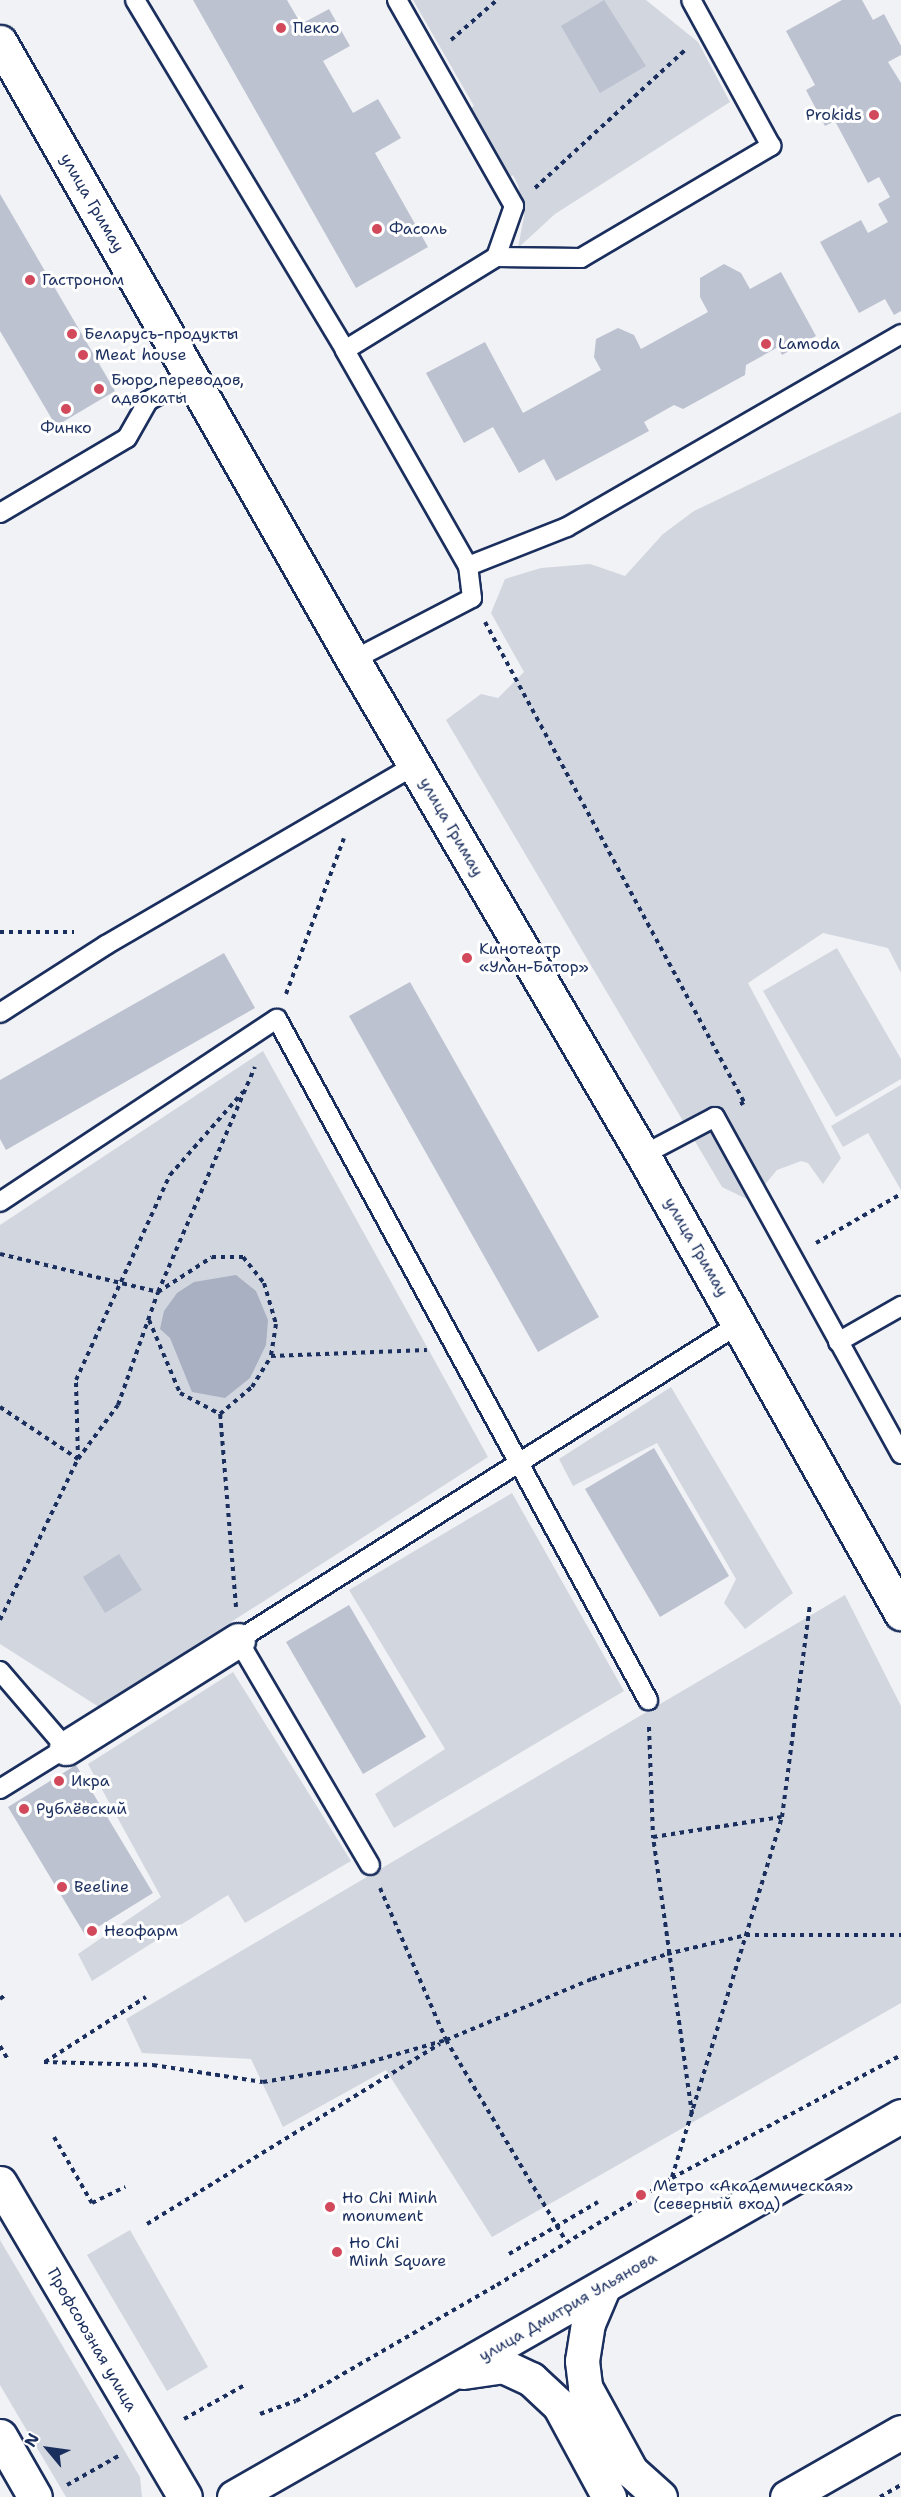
<!DOCTYPE html>
<html>
<head>
<meta charset="utf-8">
<style>
  body { margin:0 }
  #map { position:relative; width:901px; height:2497px; overflow:hidden; background:#f1f2f5; font-family:"Shantell Sans",sans-serif }
  div>[style] { position:absolute }
  .green>* { inset:0; background:#d2d6df }
  .water>* { inset:0; background:#a8b0c2 }
  .building>* { inset:0; background:#bcc2d0 }
  .path>* { height:4px; margin-top:-2px; transform-origin:0; background:repeating-linear-gradient(90deg,#1b2f5e 0 4.5px,transparent 0 9px) }
  .roads { filter:drop-shadow(2px 0 #1b2f5e) drop-shadow(-2px 0 #1b2f5e) drop-shadow(0 2px #1b2f5e) drop-shadow(0 -2px #1b2f5e) }
  .service>* { height:18px; margin:-9px; padding:0 9px; transform-origin:9px; border-radius:9px; background:#fff }
  .minor>* { height:33px; margin:-16.5px; padding:0 16.5px; transform-origin:16.5px; border-radius:16.5px; background:#fff }
  .tertiary>* { height:33px; margin:-16.5px; padding:0 16.5px; transform-origin:16.5px; border-radius:16.5px; background:#fff }
  .secondary>* { height:33px; margin:-16.5px; padding:0 16.5px; transform-origin:16.5px; border-radius:16.5px; background:#fff }
  .primary>* { height:33px; margin:-16.5px; padding:0 16.5px; transform-origin:16.5px; border-radius:16.5px; background:#fff }
  .dots>* { width:16px; height:16px; translate:-50% -50%; box-sizing:border-box; border:3px solid #fff; border-radius:50% }
  span { translate:-50% -50%; white-space:nowrap; text-align:center; line-height:1.15; -webkit-text-stroke:6px #fff; paint-order:stroke }
  .poi-label { font-size:16px; color:#1b2f5e }
  .left { translate:0 -50%; text-align:left }
  .right { translate:-100% -50%; text-align:right }
  .street-label { font-size:16px; color:#1b2f5e }
  .north { position:absolute; left:18px; top:2419px; width:60px; height:60px; -webkit-text-stroke:4px #fff; paint-order:stroke; rotate:299deg; font-size:16px; font-weight:700; line-height:24px; text-align:center; color:#1b2f5e }
  .north::after { content:''; display:block; margin:auto; width:21px; height:27px; background:#1b2f5e; clip-path:polygon(50% 0,100% 100%,50% 72%,0 100%) }
</style>
</head>
<body>
<div id="map">
  <div class="green">
    <div style="clip-path:polygon(413px 0,646px 0,698px 42px,730px 102px,555px 214px,518px 248px,524px 216px,518px 185px,513px 175px,508px 179px,467px 111px,474px 106px)"></div>
    <div style="clip-path:polygon(901px 412px,901px 973px,888px 948px,823px 933px,748px 983px,841px 1158px,823px 1184px,808px 1163px,801px 1161px,777px 1170px,751px 1201px,722px 1187px,446px 720px,481px 694px,498px 698px,524px 672px,491px 613px,505px 579px,541px 568px,590px 564px,625px 576px,663px 534px,694px 511px)"></div>
    <div style="clip-path:polygon(837px 948px,901px 1059px,901px 1079px,836px 1117px,763px 991px)"></div>
    <div style="clip-path:polygon(263px 1051px,488px 1457px,99px 1707px,0 1644px,0 1225px)"></div>
    <div style="clip-path:polygon(901px 1085px,901px 1190px,868px 1133px,843px 1147px,831px 1126px)"></div>
    <div style="clip-path:polygon(671px 1387px,793px 1593px,745px 1629px,724px 1603px,736px 1579px,657px 1443px,573px 1486px,559px 1459px)"></div>
    <div style="clip-path:polygon(512px 1493px,624px 1691px,394px 1828px,375px 1794px,445px 1749px,349px 1590px)"></div>
    <div style="clip-path:polygon(845px 1595px,901px 1706px,901px 2003px,492px 2237px,386px 2070px,283px 2127px,251px 2059px,142px 2053px,126px 2019px)"></div>
    <div style="clip-path:polygon(233px 1672px,351px 1861px,245px 1923px,228px 1895px,92px 1981px,78px 1954px,161px 1897px,88px 1764px)"></div>
    <div style="clip-path:polygon(130px 2230px,208px 2367px,167px 2391px,87px 2255px)"></div>
    <div style="clip-path:polygon(0 2240px,140px 2477px,142px 2497px,66px 2497px,0 2385px)"></div>
  </div>
  <div class="water">
    <div style="clip-path:polygon(236px 1275px,256px 1291px,268px 1320px,266px 1345px,250px 1378px,225px 1398px,192px 1392px,170px 1338px,160px 1329px,164px 1311px,177px 1293px,194px 1282px)"></div>
  </div>
  <div class="building">
    <div style="clip-path:polygon(193px 0,287px 0,301px 24px,329px 9px,350px 46px,323px 61px,353px 113px,378px 99px,401px 138px,375px 153px,428px 247px,356px 288px)"></div>
    <div style="clip-path:polygon(604px 0,646px 66px,600px 93px,561px 26px)"></div>
    <div style="clip-path:polygon(842px 0,862px 0,873px 20px,884px 14px,901px 46px,901px 55px,888px 62px,901px 83px,901px 311px,894px 315px,885px 299px,859px 313px,820px 242px,861px 220px,868px 233px,888px 222px,878px 204px,890px 197px,879px 177px,868px 183px,835px 121px,825px 126px,806px 90px,815px 85px,786px 31px)"></div>
    <div style="clip-path:polygon(0 194px,115px 391px,56px 426px,0 331px)"></div>
    <div style="clip-path:polygon(724px 264px,741px 273px,750px 289px,781px 272px,816px 336px,782px 355px,778px 347px,746px 365px,745px 375px,683px 409px,674px 405px,644px 422px,649px 431px,556px 481px,544px 459px,519px 473px,493px 427px,464px 443px,426px 373px,485px 342px,523px 413px,601px 370px,594px 357px,596px 339px,618px 328px,634px 335px,641px 349px,708px 312px,700px 297px,700px 278px)"></div>
    <div style="clip-path:polygon(224px 953px,255px 1008px,6px 1150px,0 1139px,0 1080px)"></div>
    <div style="clip-path:polygon(410px 982px,599px 1317px,538px 1352px,349px 1016px)"></div>
    <div style="clip-path:polygon(654px 1448px,729px 1576px,660px 1617px,585px 1489px)"></div>
    <div style="clip-path:polygon(119px 1554px,142px 1590px,105px 1613px,83px 1577px)"></div>
    <div style="clip-path:polygon(349px 1605px,426px 1737px,363px 1774px,286px 1642px)"></div>
    <div style="clip-path:polygon(76px 1765px,153px 1893px,85px 1935px,8px 1807px)"></div>
  </div>
  <div class="path">
    <div style="left:451px;top:40px;width:61px;rotate:-41deg"></div>
    <div style="left:535px;top:188px;width:205px;rotate:-42.6deg"></div>
    <div style="left:485px;top:622px;width:545px;rotate:61.65deg"></div>
    <div style="left:744px;top:1102px;width:6px;rotate:149deg"></div>
    <div style="left:0;top:932px;width:74px"></div>
    <div style="left:286px;top:994px;width:166px;rotate:-69.6deg"></div>
    <div style="left:816px;top:1243px;width:98px;rotate:-30deg"></div>
    <div style="left:0;top:1254px;width:163px;rotate:13.5deg"></div>
    <div style="left:158px;top:1292px;width:64px;rotate:-32.9deg"></div>
    <div style="left:212px;top:1257px;width:31px"></div>
    <div style="left:243px;top:1257px;width:33px;rotate:51deg"></div>
    <div style="left:264px;top:1283px;width:43px;rotate:73.7deg"></div>
    <div style="left:276px;top:1324px;width:32px;rotate:99deg"></div>
    <div style="left:149px;top:1320px;width:79px;rotate:67deg"></div>
    <div style="left:180px;top:1393px;width:45px;rotate:27.7deg"></div>
    <div style="left:0;top:1407px;width:94px;rotate:33.7deg"></div>
    <div style="left:78px;top:1459px;width:79px;rotate:-91.5deg"></div>
    <div style="left:76px;top:1380px;width:226px;rotate:-65.4deg"></div>
    <div style="left:170px;top:1175px;width:111px;rotate:-48.7deg"></div>
    <div style="left:236px;top:1607px;width:194px;rotate:-94.7deg"></div>
    <div style="left:220px;top:1414px;width:42px;rotate:-40.2deg"></div>
    <div style="left:252px;top:1387px;width:36px;rotate:-58deg"></div>
    <div style="left:271px;top:1356px;width:156px;rotate:-2.2deg"></div>
    <div style="left:0;top:1620px;width:179px;rotate:-64.2deg"></div>
    <div style="left:78px;top:1459px;width:67px;rotate:-53.5deg"></div>
    <div style="left:118px;top:1405px;width:120px;rotate:-70.5deg"></div>
    <div style="left:158px;top:1292px;width:245px;rotate:-66.7deg"></div>
    <div style="left:649px;top:1727px;width:110px;rotate:87.9deg"></div>
    <div style="left:380px;top:1888px;width:166px;rotate:66.5deg"></div>
    <div style="left:446px;top:2040px;width:233px;rotate:59.2deg"></div>
    <div style="left:0;top:1999px;width:5px;rotate:-37deg"></div>
    <div style="left:0;top:2046px;width:14px;rotate:60deg"></div>
    <div style="left:44px;top:2062px;width:109px;rotate:1.6deg"></div>
    <div style="left:153px;top:2065px;width:111px;rotate:8.8deg"></div>
    <div style="left:263px;top:2082px;width:91px;rotate:-9.5deg"></div>
    <div style="left:353px;top:2067px;width:97px;rotate:-16.2deg"></div>
    <div style="left:446px;top:2040px;width:158px;rotate:-22.7deg"></div>
    <div style="left:592px;top:1979px;width:79px;rotate:-18.4deg"></div>
    <div style="left:667px;top:1954px;width:81px;rotate:-13.5deg"></div>
    <div style="left:746px;top:1935px;width:155px"></div>
    <div style="left:45px;top:2062px;width:120px;rotate:-32.8deg"></div>
    <div style="left:692px;top:2114px;width:280px;rotate:-98deg"></div>
    <div style="left:653px;top:1837px;width:130px;rotate:-8.9deg"></div>
    <div style="left:54px;top:2137px;width:76px;rotate:60.1deg"></div>
    <div style="left:92px;top:2203px;width:37px;rotate:-26deg"></div>
    <div style="left:672px;top:2177px;width:376px;rotate:-73deg"></div>
    <div style="left:782px;top:1817px;width:214px;rotate:-82.5deg"></div>
    <div style="left:147px;top:2224px;width:344px;rotate:-31.6deg"></div>
    <div style="left:509px;top:2254px;width:103px;rotate:-30.3deg"></div>
    <div style="left:260px;top:2414px;width:38px;rotate:-20deg"></div>
    <div style="left:296px;top:2401px;width:232px;rotate:-30deg"></div>
    <div style="left:497px;top:2285px;width:205px;rotate:-31.4deg"></div>
    <div style="left:672px;top:2178px;width:260px;rotate:-28.2deg"></div>
    <div style="left:184px;top:2419px;width:68px;rotate:-29.2deg"></div>
    <div style="left:67px;top:2485px;width:61px;rotate:-29.5deg"></div>
    <div style="left:880px;top:2497px;width:24px;rotate:-30deg"></div>
  </div>
  <div class="roads">
    <div class="service">
      <div style="left:135px;top:0;width:408px;rotate:59deg"></div>
      <div style="left:397px;top:0;width:237px;rotate:60.4deg"></div>
      <div style="left:514px;top:206px;width:54px;rotate:109.4deg"></div>
      <div style="left:0;top:513px;width:147px;rotate:-30.6deg"></div>
      <div style="left:127px;top:438px;width:43px;rotate:-60.4deg"></div>
      <div style="left:148px;top:401px;width:50px;rotate:-30.2deg"></div>
      <div style="left:468px;top:566px;width:106px;rotate:-21.5deg"></div>
      <div style="left:567px;top:527px;width:386px;rotate:-30deg"></div>
      <div style="left:353px;top:660px;width:134px;rotate:-27.5deg"></div>
      <div style="left:472px;top:598px;width:32px;rotate:-97deg"></div>
      <div style="left:468px;top:566px;width:249px;rotate:-119.7deg"></div>
      <div style="left:345px;top:350px;width:177px;rotate:-31.6deg"></div>
      <div style="left:496px;top:257px;width:85px;rotate:0.7deg"></div>
      <div style="left:581px;top:258px;width:221px;rotate:-30.5deg"></div>
      <div style="left:771px;top:146px;width:166px;rotate:-118.7deg"></div>
      <div style="left:0;top:1013px;width:126px;rotate:-32.7deg"></div>
      <div style="left:106px;top:945px;width:358px;rotate:-30.2deg"></div>
      <div style="left:643px;top:1155px;width:81px;rotate:-27.8deg"></div>
      <div style="left:715px;top:1117px;width:385px;rotate:61.1deg"></div>
      <div style="left:0;top:1202px;width:332px;rotate:-33.5deg"></div>
      <div style="left:277px;top:1019px;width:776px;rotate:61.42deg"></div>
      <div style="left:838px;top:1342px;width:73px;rotate:-29.7deg"></div>
      <div style="left:0;top:1671px;width:101px;rotate:49.4deg"></div>
      <div style="left:66px;top:1748px;width:78px;rotate:148.2deg"></div>
      <div style="left:370px;top:1865px;width:261px;rotate:-120.4deg"></div>
      <div style="left:238px;top:1640px;width:592px;rotate:-32.24deg"></div>
    </div>
    <div class="minor">
      <div style="left:66px;top:1748px;width:203px;rotate:-32.1deg"></div>
      <div style="left:603px;top:2288px;width:38px;rotate:113deg"></div>
      <div style="left:588px;top:2323px;width:38px;rotate:99deg"></div>
      <div style="left:582px;top:2361px;width:26px;rotate:83deg"></div>
      <div style="left:585px;top:2387px;width:96px;rotate:61.3deg"></div>
      <div style="left:631px;top:2471px;width:39px;rotate:42deg"></div>
    </div>
    <div class="tertiary">
      <div style="left:0;top:42px;width:712px;rotate:60.27deg"></div>
      <div style="left:353px;top:660px;width:574px;rotate:59.64deg"></div>
      <div style="left:643px;top:1155px;width:526px;rotate:60.61deg"></div>
    </div>
    <div class="secondary">
      <div style="left:463px;top:2372px;width:40px;rotate:-8.5deg"></div>
      <div style="left:503px;top:2366px;width:31px;rotate:25deg"></div>
      <div style="left:531px;top:2379px;width:38px;rotate:43deg"></div>
      <div style="left:559px;top:2405px;width:105px;rotate:61.5deg"></div>
      <div style="left:234px;top:2497px;width:768px;rotate:-29.74deg"></div>
      <div style="left:787px;top:2497px;width:131px;rotate:-29.7deg"></div>
    </div>
    <div class="primary">
      <div style="left:0;top:2183px;width:364px;rotate:59.5deg"></div>
      <div style="left:0;top:2436px;width:70px;rotate:60.2deg"></div>
    </div>
  </div>
  <div class="dots">
    <div style="left:281px;top:28px;background:#d1495b"></div>
    <div style="left:874px;top:115px;background:#d1495b"></div>
    <div style="left:377px;top:229px;background:#d1495b"></div>
    <div style="left:30px;top:280px;background:#d1495b"></div>
    <div style="left:72px;top:334px;background:#d1495b"></div>
    <div style="left:766px;top:344px;background:#d1495b"></div>
    <div style="left:83px;top:355px;background:#d1495b"></div>
    <div style="left:99px;top:389px;background:#d1495b"></div>
    <div style="left:66px;top:409px;background:#d1495b"></div>
    <div style="left:467px;top:958px;background:#d1495b"></div>
    <div style="left:59px;top:1781px;background:#d1495b"></div>
    <div style="left:24px;top:1809px;background:#d1495b"></div>
    <div style="left:62px;top:1887px;background:#d1495b"></div>
    <div style="left:92px;top:1931px;background:#d1495b"></div>
    <div style="left:641px;top:2195px;background:#d1495b"></div>
    <div style="left:330px;top:2207px;background:#d1495b"></div>
    <div style="left:337px;top:2252px;background:#d1495b"></div>
  </div>
  <div class="poi-label">
    <span class="left" style="left:293px;top:28px">Пекло</span>
    <span class="right" style="left:862px;top:115px">Prokids</span>
    <span class="left" style="left:389px;top:229px">Фасоль</span>
    <span class="left" style="left:42px;top:280px">Гастроном</span>
    <span class="left" style="left:84px;top:334px">Беларусъ-продукты</span>
    <span class="left" style="left:778px;top:344px">Lamoda</span>
    <span class="left" style="left:95px;top:355px">Meat house</span>
    <span class="left" style="left:111px;top:389px">Бюро переводов,<br>адвокаты</span>
    <span style="left:66px;top:428px">Финко</span>
    <span class="left" style="left:479px;top:958px">Кинотеатр<br>«Улан-Батор»</span>
    <span class="left" style="left:71px;top:1781px">Икра</span>
    <span class="left" style="left:36px;top:1809px">Рублёвский</span>
    <span class="left" style="left:74px;top:1887px">Beeline</span>
    <span class="left" style="left:104px;top:1931px">Неофарм</span>
    <span class="left" style="left:653px;top:2195px">Метро «Академическая»<br>(северный вход)</span>
    <span class="left" style="left:342px;top:2207px">Ho Chi Minh<br>monument</span>
    <span class="left" style="left:349px;top:2252px">Ho Chi<br>Minh Square</span>
  </div>
  <div class="street-label">
    <span style="left:92px;top:203px;rotate:60deg">улица Гримау</span>
    <span style="left:451px;top:827px;rotate:60deg">улица Гримау</span>
    <span style="left:696px;top:1247px;rotate:60deg">улица Гримау</span>
    <span style="left:568px;top:2307px;rotate:-30deg">улица Дмитрия Ульянова</span>
    <span style="left:92px;top:2340px;rotate:60deg">Профсоюзная улица</span>
  </div>
  <div class="north">N</div>
</div>
</body>
</html>
